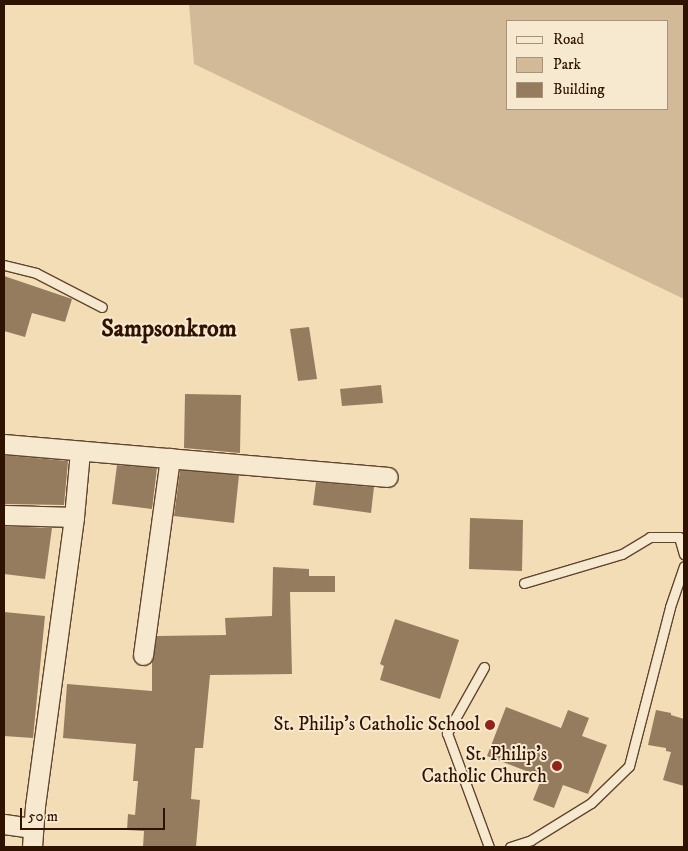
<!DOCTYPE html>
<html>
<head>
<meta charset="utf-8">
<style>
  body { margin:0 }
  #map { position:relative; width:688px; height:851px; overflow:hidden; background:#f3ddb7; font-family:"IM FELL DW Pica",serif }
  div>[style] { position:absolute }
  .green>* { inset:0; background:#d2ba98 }
  .building>* { inset:0; background:#957c5f }
  .roads { filter:drop-shadow(1px 0 #60452e) drop-shadow(-1px 0 #60452e) drop-shadow(0 1px #60452e) drop-shadow(0 -1px #60452e) }
  .service>* { height:9px; margin:-4.5px; padding:0 4.5px; transform-origin:4.5px; border-radius:4.5px; background:#f7e9d0 }
  .minor>* { height:19px; margin:-9.5px; padding:0 9.5px; transform-origin:9.5px; border-radius:9.5px; background:#f7e9d0 }
  .dots>* { width:14px; height:14px; translate:-50% -50%; box-sizing:border-box; border:2px solid #f7e9d0; border-radius:50% }
  span { translate:-50% -50%; white-space:nowrap; text-align:center; line-height:1.15; -webkit-text-stroke:4px #f7e9d0; paint-order:stroke }
  .poi-label { font-size:19px; color:#2f1200 }
  .right { translate:-100% -50%; text-align:right }
  .district-label { font-size:24px; color:#2f1200; font-weight:700 }
  .frame { position:absolute; inset:0; border:5px solid #2f1200; pointer-events:none }
  .legend { position:absolute; left:506px; top:20px; width:162px; height:90px; box-sizing:border-box; background:#f7e9d0; border:1px solid #a7937d; margin:0; padding:6px 9px; list-style:none; font-size:15px; color:#2f1200 }
  .legend li { display:flex; align-items:center; gap:10px; height:25px }
  .legend b { width:25px; border:1px solid #a7937d }
  .scale { position:absolute; left:20px; top:808px; width:145px; height:22px; box-sizing:border-box; border:2px solid #2f1200; border-top:0; padding-left:6px; font-size:15px; line-height:18px; white-space:nowrap; color:#2f1200; -webkit-text-stroke:4px #f7e9d0; paint-order:stroke }
</style>
</head>
<body>
<div id="map">
  <div class="green">
    <div style="clip-path:polygon(evenodd,189px 4px,684px 4px,684px 299px,194px 64px,189px 4px,507px 21px,667px 21px,667px 109px,507px 109px,507px 21px)"></div>
  </div>
  <div class="building">
    <div style="clip-path:polygon(4px 276px,72px 299px,65px 322px,32px 313px,25px 337px,4px 331px)"></div>
    <div style="clip-path:polygon(309px 327px,317px 379px,298px 381px,290px 329px)"></div>
    <div style="clip-path:polygon(381px 385px,383px 403px,342px 406px,340px 389px)"></div>
    <div style="clip-path:polygon(185px 394px,241px 395px,240px 453px,184px 448px)"></div>
    <div style="clip-path:polygon(4px 455px,68px 461px,64px 505px,4px 504px)"></div>
    <div style="clip-path:polygon(117px 465px,157px 468px,152px 509px,112px 504px)"></div>
    <div style="clip-path:polygon(180px 470px,239px 475px,234px 523px,174px 516px)"></div>
    <div style="clip-path:polygon(316px 482px,374px 487px,371px 513px,313px 505px)"></div>
    <div style="clip-path:polygon(470px 518px,523px 520px,522px 571px,469px 569px)"></div>
    <div style="clip-path:polygon(4px 526px,52px 528px,45px 579px,4px 574px)"></div>
    <div style="clip-path:polygon(273px 567px,309px 569px,309px 576px,335px 576px,335px 592px,290px 592px,292px 674px,210px 675px,203px 748px,195px 748px,191px 799px,200px 800px,196px 847px,143px 847px,144px 831px,127px 830px,128px 814px,135px 815px,138px 781px,133px 781px,136px 744px,63px 738px,67px 684px,152px 691px,152px 661px,157px 636px,226px 635px,225px 618px,272px 616px)"></div>
    <div style="clip-path:polygon(4px 612px,45px 616px,33px 738px,4px 736px)"></div>
    <div style="clip-path:polygon(395px 619px,459px 640px,440px 699px,380px 680px,384px 666px,380px 664px)"></div>
    <div style="clip-path:polygon(506px 707px,561px 728px,568px 710px,589px 718px,582px 736px,607px 745px,588px 794px,563px 785px,554px 808px,533px 800px,542px 777px,487px 756px)"></div>
    <div style="clip-path:polygon(656px 710px,671px 713px,671px 715px,684px 719px,684px 786px,663px 780px,671px 752px,666px 751px,666px 748px,648px 745px)"></div>
  </div>
  <div class="roads">
    <div class="service">
      <div style="left:4px;top:265px;width:33px;rotate:14deg"></div>
      <div style="left:36px;top:273px;width:74px;rotate:27.3deg"></div>
      <div style="left:524px;top:583px;width:102px;rotate:-16.5deg"></div>
      <div style="left:622px;top:554px;width:33px;rotate:-31deg"></div>
      <div style="left:650px;top:537px;width:29px"></div>
      <div style="left:679px;top:537px;width:18px;rotate:74deg"></div>
      <div style="left:484px;top:667px;width:76px;rotate:119.3deg"></div>
      <div style="left:447px;top:733px;width:121px;rotate:69.8deg"></div>
      <div style="left:510px;top:847px;width:22px;rotate:-18deg"></div>
      <div style="left:531px;top:840px;width:70px;rotate:-31.7deg"></div>
      <div style="left:591px;top:803px;width:53px;rotate:-44.2deg"></div>
      <div style="left:629px;top:766px;width:164px;rotate:-75.5deg"></div>
      <div style="left:670px;top:607px;width:43px;rotate:-71.1deg"></div>
    </div>
    <div class="minor">
      <div style="left:4px;top:444px;width:385px;rotate:4.9deg"></div>
      <div style="left:4px;top:515px;width:70px;rotate:1.6deg"></div>
      <div style="left:143px;top:655px;width:199px;rotate:-82.2deg"></div>
      <div style="left:4px;top:824px;width:29px;rotate:8deg"></div>
      <div style="left:32px;top:847px;width:41px;rotate:-85.8deg"></div>
      <div style="left:35px;top:806px;width:292px;rotate:-82.3deg"></div>
      <div style="left:74px;top:517px;width:66px;rotate:-84.8deg"></div>
    </div>
  </div>
  <div class="dots">
    <div style="left:490px;top:725px;background:#8f2418"></div>
    <div style="left:557px;top:766px;background:#8f2418"></div>
  </div>
  <div class="poi-label">
    <span class="right" style="left:480px;top:725px">St. Philip's Catholic School</span>
    <span class="right" style="left:547px;top:766px">St. Philip's<br>Catholic Church</span>
  </div>
  <div class="district-label">
    <span style="left:169px;top:330px">Sampsonkrom</span>
  </div>
  <div class="frame"></div>
  <ul class="legend">
  <li><b style="height:6px;background:#f7e9d0"></b>Road</li>
  <li><b style="height:14px;background:#d2ba98"></b>Park</li>
  <li><b style="height:14px;background:#957c5f"></b>Building</li>
  </ul>
  <div class="scale">50 m</div>
</div>
</body>
</html>
